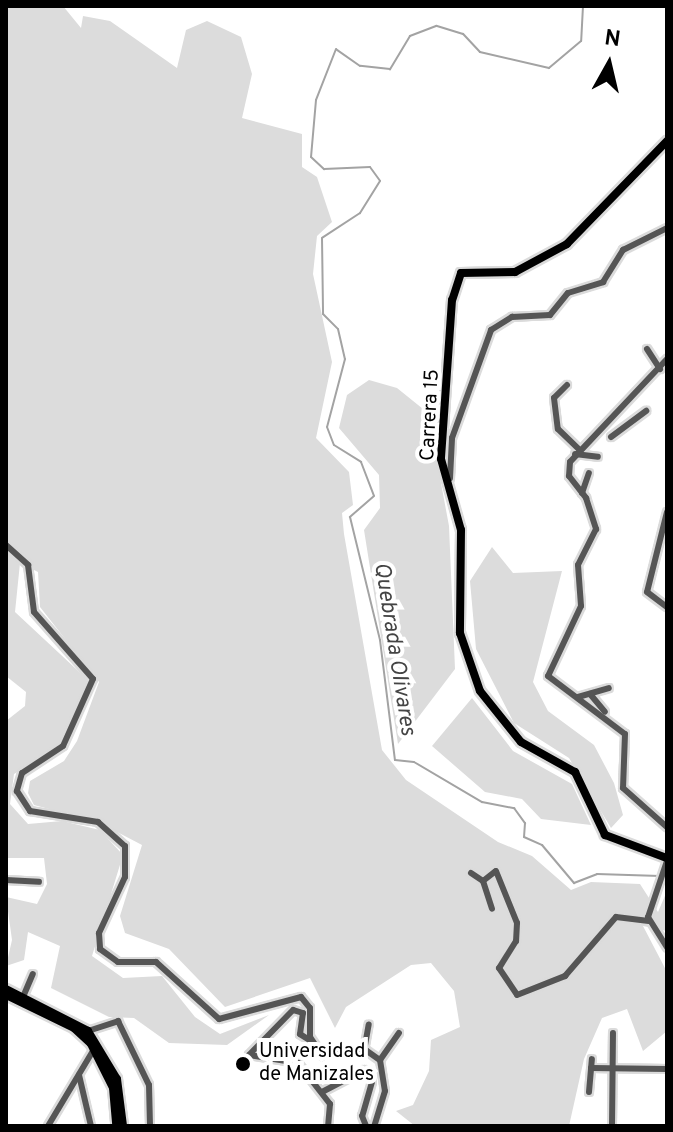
<!DOCTYPE html>
<html>
<head>
<meta charset="utf-8">
<style>
  body { margin:0 }
  #map { position:relative; width:673px; height:1132px; overflow:hidden; background:#fff; font-family:Overpass,sans-serif }
  div>[style] { position:absolute }
  .green>* { inset:0; background:#dcdcdc }
  .stream>* { height:2px; margin:-1px; padding:0 1px; transform-origin:1px; border-radius:1px; background:#a3a3a3 }
  .roads { filter:drop-shadow(2px 0 #dbdbdb) drop-shadow(-2px 0 #dbdbdb) drop-shadow(0 2px #dbdbdb) drop-shadow(0 -2px #dbdbdb) }
  .minor>* { height:6px; margin:-3px; padding:0 3px; transform-origin:3px; border-radius:3px; background:#555 }
  .major>* { height:8px; margin:-4px; padding:0 4px; transform-origin:4px; border-radius:4px; background:#000 }
  .dots>* { width:22px; height:22px; translate:-50% -50%; box-sizing:border-box; border:4px solid #fff; border-radius:50% }
  span { translate:-50% -50%; white-space:nowrap; text-align:center; line-height:1.15; -webkit-text-stroke:8px #fff; paint-order:stroke }
  .street-label { font-size:20px; color:#000 }
  .poi-label { font-size:20px; color:#000 }
  .left { translate:0 -50%; text-align:left }
  .water-label { font-size:22px; color:#444; font-style:italic }
  .frame { position:absolute; inset:0; border:8px solid #000; pointer-events:none }
  .north { position:absolute; left:569px; top:24px; width:80px; height:80px; -webkit-text-stroke:6px #fff; paint-order:stroke; rotate:8deg; font-size:22px; font-weight:700; line-height:32px; text-align:center; color:#000 }
  .north::after { content:''; display:block; margin:auto; width:28px; height:36px; background:#000; clip-path:polygon(50% 0,100% 100%,50% 72%,0 100%) }
</style>
</head>
<body>
<div id="map">
  <div class="green">
    <div style="clip-path:polygon(6px 6px,63px 6px,81px 28px,83px 16px,110px 21px,177px 68px,186px 30px,207px 21px,241px 37px,252px 74px,242px 118px,302px 134px,302px 167px,317px 177px,332px 222px,317px 236px,313px 274px,332px 362px,316px 438px,349px 472px,353px 505px,342px 513px,344px 534px,382px 750px,406px 780px,498px 842px,532px 856px,571px 890px,591px 882px,640px 884px,658px 912px,667px 891px,667px 931px,643px 926px,667px 972px,667px 1031px,643px 1051px,627px 1009px,602px 1018px,584px 1059px,569px 1126px,415px 1126px,396px 1111px,413px 1105px,429px 1071px,431px 1040px,460px 1027px,454px 991px,431px 963px,411px 965px,346px 1007px,335px 1028px,310px 978px,225px 1007px,169px 949px,125px 933px,120px 916px,142px 845px,98px 822px,34px 805px,28px 793px,30px 781px,64px 761px,77px 741px,99px 682px,40px 607px,38px 572px,20px 563px,15px 612px,89px 681px,61px 746px,14px 774px,10px 804px,28px 824px,62px 821px,100px 830px,123px 855px,92px 956px,123px 978px,162px 976px,195px 1017px,220px 1034px,269px 1015px,227px 1045px,169px 1043px,134px 1018px,109px 1017px,51px 988px,60px 946px,28px 932px,24px 960px,6px 966px,12px 940px,6px 897px,37px 904px,47px 884px,44px 858px,6px 858px,6px 721px,25px 706px,26px 692px,6px 676px)"></div>
    <div style="clip-path:polygon(369px 380px,397px 388px,428px 413px,449px 526px,455px 669px,398px 744px,364px 530px,380px 508px,379px 475px,339px 428px,347px 395px)"></div>
    <div style="clip-path:polygon(492px 547px,513px 573px,562px 571px,533px 682px,548px 711px,594px 745px,614px 783px,623px 815px,611px 828px,569px 758px,514px 723px,476px 649px,470px 581px)"></div>
    <div style="clip-path:polygon(472px 698px,513px 751px,572px 784px,591px 825px,541px 819px,522px 799px,485px 792px,432px 746px)"></div>
  </div>
  <div class="stream">
    <div style="left:583px;top:6px;width:35px;rotate:93deg"></div>
    <div style="left:581px;top:41px;width:42px;rotate:139.8deg"></div>
    <div style="left:549px;top:68px;width:71px;rotate:-166.9deg"></div>
    <div style="left:480px;top:52px;width:25px;rotate:-133deg"></div>
    <div style="left:463px;top:34px;width:28px;rotate:-163deg"></div>
    <div style="left:436px;top:26px;width:28px;rotate:159deg"></div>
    <div style="left:410px;top:36px;width:39px;rotate:121deg"></div>
    <div style="left:390px;top:69px;width:30px;rotate:-174deg"></div>
    <div style="left:360px;top:66px;width:29px;rotate:-145deg"></div>
    <div style="left:336px;top:49px;width:55px;rotate:111.4deg"></div>
    <div style="left:316px;top:100px;width:57px;rotate:95deg"></div>
    <div style="left:311px;top:157px;width:18px;rotate:43deg"></div>
    <div style="left:324px;top:169px;width:46px;rotate:-2.5deg"></div>
    <div style="left:370px;top:167px;width:17px;rotate:54deg"></div>
    <div style="left:380px;top:181px;width:38px;rotate:122deg"></div>
    <div style="left:360px;top:213px;width:45px;rotate:146.7deg"></div>
    <div style="left:322px;top:238px;width:76px;rotate:89.2deg"></div>
    <div style="left:323px;top:314px;width:21px;rotate:45deg"></div>
    <div style="left:338px;top:329px;width:31px;rotate:77deg"></div>
    <div style="left:345px;top:359px;width:70px;rotate:104.8deg"></div>
    <div style="left:327px;top:427px;width:19px;rotate:69deg"></div>
    <div style="left:334px;top:445px;width:32px;rotate:32deg"></div>
    <div style="left:361px;top:462px;width:36px;rotate:69deg"></div>
    <div style="left:374px;top:496px;width:32px;rotate:139deg"></div>
    <div style="left:350px;top:517px;width:127px;rotate:76.3deg"></div>
    <div style="left:380px;top:640px;width:121px;rotate:82.9deg"></div>
    <div style="left:395px;top:760px;width:19px;rotate:6deg"></div>
    <div style="left:414px;top:762px;width:79px;rotate:30.5deg"></div>
    <div style="left:482px;top:802px;width:33px;rotate:11deg"></div>
    <div style="left:514px;top:808px;width:19px;rotate:54deg"></div>
    <div style="left:525px;top:823px;width:14px;rotate:94deg"></div>
    <div style="left:524px;top:837px;width:20px;rotate:24deg"></div>
    <div style="left:542px;top:845px;width:50px;rotate:49.9deg"></div>
    <div style="left:574px;top:883px;width:25px;rotate:-21deg"></div>
    <div style="left:597px;top:874px;width:63px;rotate:1.8deg"></div>
  </div>
  <div class="roads">
    <div class="minor">
      <div style="left:647px;top:349px;width:24px;rotate:57deg"></div>
      <div style="left:667px;top:359px;width:141px;rotate:133.3deg"></div>
      <div style="left:570px;top:462px;width:14px;rotate:94deg"></div>
      <div style="left:569px;top:476px;width:28px;rotate:52deg"></div>
      <div style="left:586px;top:498px;width:33px;rotate:72deg"></div>
      <div style="left:596px;top:529px;width:40px;rotate:116.6deg"></div>
      <div style="left:578px;top:565px;width:41px;rotate:85.8deg"></div>
      <div style="left:581px;top:606px;width:77px;rotate:115.2deg"></div>
      <div style="left:548px;top:676px;width:96px;rotate:37deg"></div>
      <div style="left:625px;top:734px;width:54px;rotate:92.1deg"></div>
      <div style="left:623px;top:788px;width:59px;rotate:41.6deg"></div>
      <div style="left:567px;top:385px;width:18px;rotate:135deg"></div>
      <div style="left:554px;top:398px;width:31px;rotate:83deg"></div>
      <div style="left:558px;top:429px;width:30px;rotate:44deg"></div>
      <div style="left:611px;top:437px;width:44px;rotate:-36.6deg"></div>
      <div style="left:575px;top:454px;width:23px;rotate:7deg"></div>
      <div style="left:450px;top:478px;width:40px;rotate:-87.1deg"></div>
      <div style="left:452px;top:438px;width:115px;rotate:-70.1deg"></div>
      <div style="left:491px;top:330px;width:25px;rotate:-32deg"></div>
      <div style="left:512px;top:317px;width:38px;rotate:-3deg"></div>
      <div style="left:550px;top:315px;width:28px;rotate:-51deg"></div>
      <div style="left:568px;top:293px;width:37px;rotate:-17deg"></div>
      <div style="left:603px;top:282px;width:38px;rotate:-58deg"></div>
      <div style="left:623px;top:250px;width:49px;rotate:-26.6deg"></div>
      <div style="left:582px;top:493px;width:21px;rotate:-71deg"></div>
      <div style="left:667px;top:512px;width:82px;rotate:104deg"></div>
      <div style="left:647px;top:592px;width:25px;rotate:37deg"></div>
      <div style="left:6px;top:545px;width:30px;rotate:42deg"></div>
      <div style="left:28px;top:565px;width:47px;rotate:82.7deg"></div>
      <div style="left:34px;top:612px;width:89px;rotate:48.6deg"></div>
      <div style="left:93px;top:679px;width:73px;rotate:114.1deg"></div>
      <div style="left:63px;top:746px;width:49px;rotate:146.6deg"></div>
      <div style="left:22px;top:773px;width:19px;rotate:106deg"></div>
      <div style="left:17px;top:791px;width:24px;rotate:57deg"></div>
      <div style="left:30px;top:811px;width:69px;rotate:9.2deg"></div>
      <div style="left:98px;top:822px;width:36px;rotate:42deg"></div>
      <div style="left:125px;top:846px;width:31px;rotate:90deg"></div>
      <div style="left:125px;top:877px;width:62px;rotate:114.9deg"></div>
      <div style="left:99px;top:933px;width:16px;rotate:86deg"></div>
      <div style="left:100px;top:949px;width:22px;rotate:36deg"></div>
      <div style="left:118px;top:962px;width:38px"></div>
      <div style="left:156px;top:962px;width:85px;rotate:42.1deg"></div>
      <div style="left:219px;top:1019px;width:85px;rotate:-15deg"></div>
      <div style="left:301px;top:997px;width:14px;rotate:51deg"></div>
      <div style="left:310px;top:1008px;width:29px;rotate:90deg"></div>
      <div style="left:310px;top:1037px;width:23px;rotate:56deg"></div>
      <div style="left:323px;top:1056px;width:44px;rotate:-6.5deg"></div>
      <div style="left:367px;top:1051px;width:16px;rotate:35deg"></div>
      <div style="left:380px;top:1060px;width:31px;rotate:81deg"></div>
      <div style="left:385px;top:1091px;width:37px;rotate:107deg"></div>
      <div style="left:590px;top:694px;width:23px;rotate:50deg"></div>
      <div style="left:578px;top:697px;width:32px;rotate:-16deg"></div>
      <div style="left:667px;top:861px;width:59px;rotate:108.7deg"></div>
      <div style="left:648px;top:917px;width:36px;rotate:58deg"></div>
      <div style="left:471px;top:873px;width:14px;rotate:34deg"></div>
      <div style="left:483px;top:881px;width:29px;rotate:72deg"></div>
      <div style="left:6px;top:880px;width:33px;rotate:3deg"></div>
      <div style="left:483px;top:881px;width:16px;rotate:-38deg"></div>
      <div style="left:496px;top:871px;width:56px;rotate:68deg"></div>
      <div style="left:517px;top:923px;width:18px;rotate:93deg"></div>
      <div style="left:516px;top:941px;width:32px;rotate:122deg"></div>
      <div style="left:499px;top:968px;width:32px;rotate:56deg"></div>
      <div style="left:517px;top:995px;width:52px;rotate:-21.6deg"></div>
      <div style="left:565px;top:976px;width:78px;rotate:-49.2deg"></div>
      <div style="left:616px;top:917px;width:33px;rotate:7deg"></div>
      <div style="left:23px;top:997px;width:25px;rotate:-67deg"></div>
      <div style="left:88px;top:1031px;width:32px;rotate:-18deg"></div>
      <div style="left:118px;top:1021px;width:71px;rotate:64.2deg"></div>
      <div style="left:149px;top:1085px;width:41px;rotate:88.6deg"></div>
      <div style="left:311px;top:1041px;width:13px;rotate:-148deg"></div>
      <div style="left:300px;top:1034px;width:21px;rotate:-82deg"></div>
      <div style="left:303px;top:1013px;width:10px;rotate:-163deg"></div>
      <div style="left:293px;top:1010px;width:63px;rotate:134.4deg"></div>
      <div style="left:249px;top:1055px;width:50px;rotate:9.3deg"></div>
      <div style="left:298px;top:1063px;width:52px;rotate:52deg"></div>
      <div style="left:330px;top:1104px;width:22px;rotate:95deg"></div>
      <div style="left:364px;top:1051px;width:27px;rotate:-80deg"></div>
      <div style="left:380px;top:1060px;width:33px;rotate:-55deg"></div>
      <div style="left:591px;top:1068px;width:76px;rotate:0.8deg"></div>
      <div style="left:79px;top:1075px;width:52px;rotate:76.8deg"></div>
      <div style="left:322px;top:1092px;width:47px;rotate:-27.6deg"></div>
      <div style="left:364px;top:1070px;width:14px;rotate:56deg"></div>
      <div style="left:372px;top:1082px;width:35px;rotate:106deg"></div>
      <div style="left:362px;top:1116px;width:11px;rotate:68deg"></div>
      <div style="left:589px;top:1092px;width:33px;rotate:-85deg"></div>
      <div style="left:48px;top:1126px;width:90px;rotate:-59.1deg"></div>
      <div style="left:612px;top:1126px;width:93px;rotate:-89.4deg"></div>
    </div>
    <div class="major">
      <div style="left:667px;top:141px;width:144px;rotate:134.2deg"></div>
      <div style="left:567px;top:244px;width:59px;rotate:151.7deg"></div>
      <div style="left:515px;top:272px;width:54px;rotate:178.9deg"></div>
      <div style="left:461px;top:273px;width:28px;rotate:108deg"></div>
      <div style="left:452px;top:300px;width:159px;rotate:94deg"></div>
      <div style="left:441px;top:459px;width:74px;rotate:74.3deg"></div>
      <div style="left:461px;top:530px;width:103px;rotate:90.6deg"></div>
      <div style="left:460px;top:633px;width:61px;rotate:71deg"></div>
      <div style="left:480px;top:691px;width:65px;rotate:51.2deg"></div>
      <div style="left:521px;top:742px;width:62px;rotate:29.1deg"></div>
      <div style="left:575px;top:772px;width:70px;rotate:64.5deg"></div>
      <div style="left:605px;top:835px;width:66px;rotate:20.4deg"></div>
      <div style="left:6px;top:989px;width:92px;rotate:27.1deg"></div>
      <div style="left:88px;top:1031px;width:56px;rotate:58.9deg"></div>
      <div style="left:117px;top:1079px;width:47px;rotate:82.7deg"></div>
      <div style="left:6px;top:995px;width:76px;rotate:25.9deg"></div>
      <div style="left:74px;top:1028px;width:23px;rotate:43deg"></div>
      <div style="left:91px;top:1044px;width:49px;rotate:63.4deg"></div>
      <div style="left:113px;top:1088px;width:38px;rotate:85deg"></div>
    </div>
  </div>
  <div class="dots">
    <div style="left:243px;top:1064px;background:#000"></div>
  </div>
  <div class="street-label">
    <span style="left:431px;top:415px;rotate:-87deg">Carrera 15</span>
  </div>
  <div class="poi-label">
    <span class="left" style="left:259px;top:1064px">Universidad<br>de Manizales</span>
  </div>
  <div class="water-label">
    <span style="left:394px;top:649px;rotate:81deg">Quebrada Olivares</span>
  </div>
  <div class="frame"></div>
  <div class="north">N</div>
</div>
</body>
</html>
